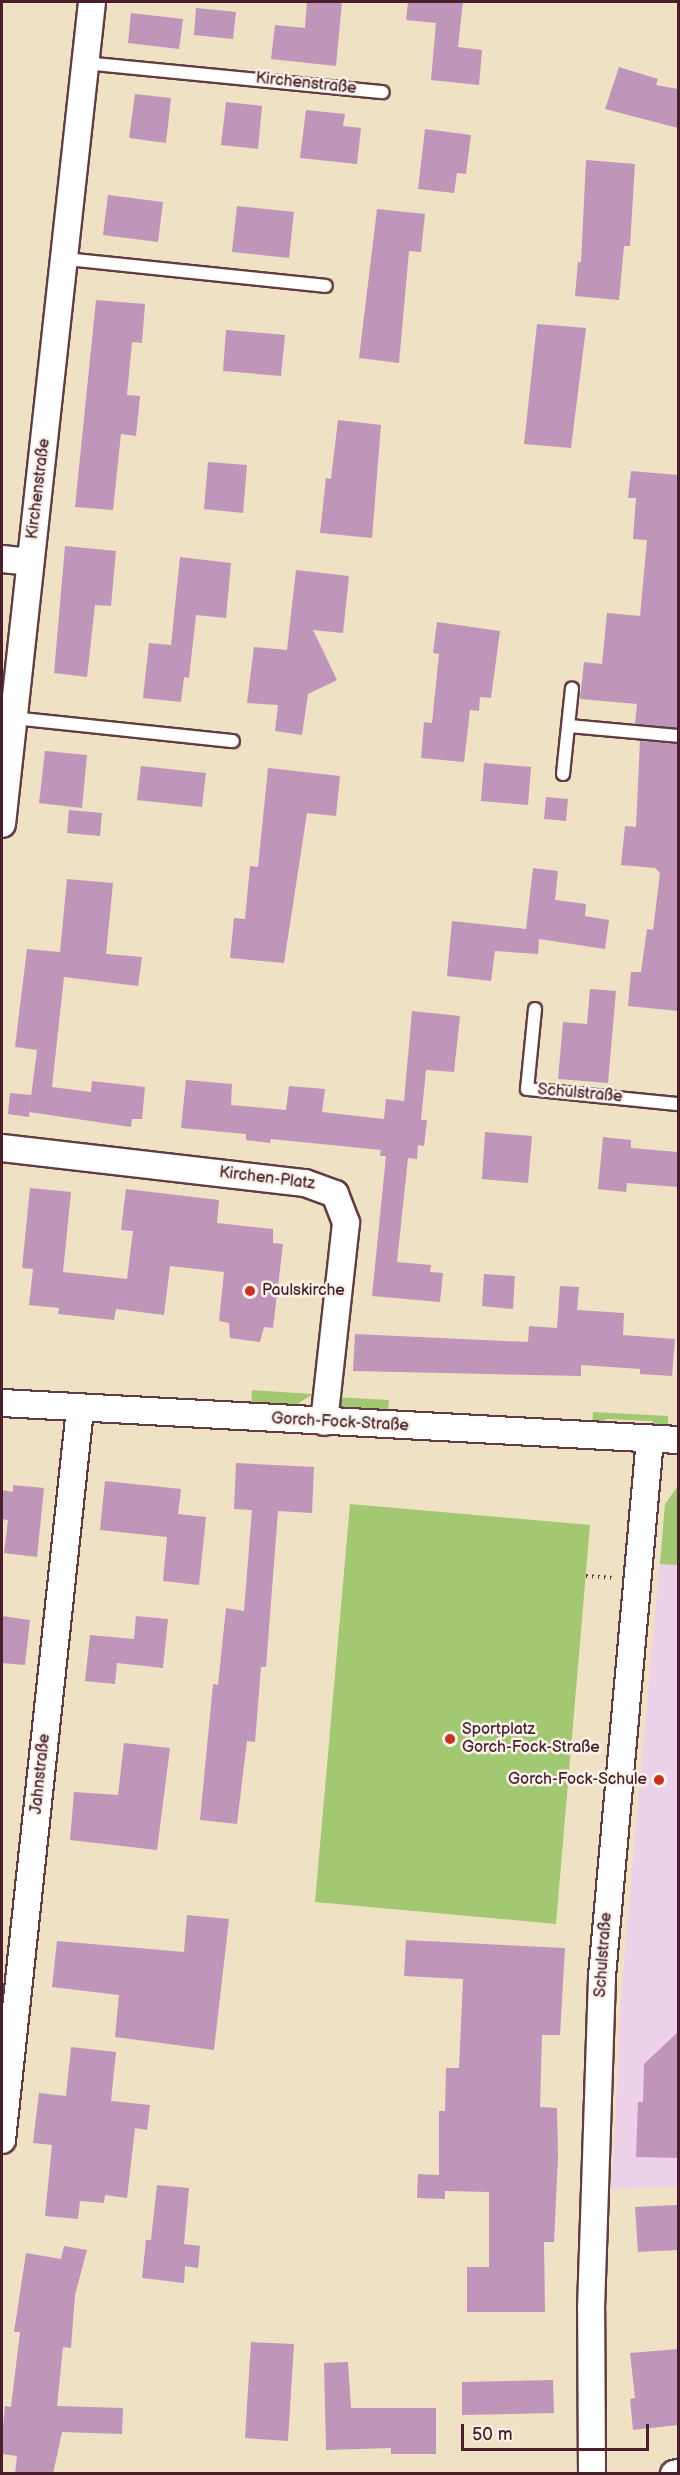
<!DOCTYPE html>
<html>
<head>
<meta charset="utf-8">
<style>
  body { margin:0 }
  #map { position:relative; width:680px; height:2475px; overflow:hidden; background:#efe1c3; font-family:"Balsamiq Sans",sans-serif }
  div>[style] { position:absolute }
  .built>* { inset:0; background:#ecd1e9 }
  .green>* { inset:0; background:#a3c872 }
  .building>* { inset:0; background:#bf96ba }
  .path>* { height:4px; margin-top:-2px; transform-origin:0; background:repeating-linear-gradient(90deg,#633c42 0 1.5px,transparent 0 6px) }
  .roads { filter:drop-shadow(2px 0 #633c42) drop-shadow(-2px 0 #633c42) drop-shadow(0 2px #633c42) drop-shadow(0 -2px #633c42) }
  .service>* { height:12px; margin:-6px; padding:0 6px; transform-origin:6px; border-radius:6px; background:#fff }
  .minor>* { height:26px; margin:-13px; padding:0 13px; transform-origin:13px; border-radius:13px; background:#fff }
  .dots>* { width:16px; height:16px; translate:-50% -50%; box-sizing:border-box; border:3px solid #f7f3e8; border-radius:50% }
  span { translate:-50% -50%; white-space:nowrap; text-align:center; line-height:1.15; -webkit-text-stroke:5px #f7f3e8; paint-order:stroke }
  .street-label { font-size:16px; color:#4a1f2b }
  .poi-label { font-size:16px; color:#4a1f2b }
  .left { translate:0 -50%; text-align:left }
  .right { translate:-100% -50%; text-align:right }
  .frame { position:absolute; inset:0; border:3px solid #4a1f2b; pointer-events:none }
  .scale { position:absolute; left:461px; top:2424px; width:188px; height:27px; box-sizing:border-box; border:3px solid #4a1f2b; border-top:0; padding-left:8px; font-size:18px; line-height:21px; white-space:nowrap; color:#4a1f2b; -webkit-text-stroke:4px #f7f3e8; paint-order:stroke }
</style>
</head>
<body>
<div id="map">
  <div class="built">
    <div style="clip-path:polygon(677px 1487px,678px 2187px,612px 2189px,621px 1996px,665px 1504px)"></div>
  </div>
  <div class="green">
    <div style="clip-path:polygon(252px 1390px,313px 1394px,291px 1408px,251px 1408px)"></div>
    <div style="clip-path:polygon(335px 1397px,389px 1400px,388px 1414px,343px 1410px)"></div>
    <div style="clip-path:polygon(593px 1412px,668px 1416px,668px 1430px,657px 1429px,652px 1421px,606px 1419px,601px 1426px,592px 1426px)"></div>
    <div style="clip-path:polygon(677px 1487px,678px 1565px,660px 1564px,665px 1504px)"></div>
    <div style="clip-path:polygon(350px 1504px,590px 1525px,556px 1924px,315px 1902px)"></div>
  </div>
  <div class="building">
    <div style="clip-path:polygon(307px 2px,342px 2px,336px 66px,271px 59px,275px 25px,305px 28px)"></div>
    <div style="clip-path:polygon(408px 2px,463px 2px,458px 47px,482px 50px,479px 85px,431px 80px,436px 23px,406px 20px)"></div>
    <div style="clip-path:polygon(196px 8px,236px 12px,233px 39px,194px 35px)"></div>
    <div style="clip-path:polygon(131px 13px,183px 19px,179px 49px,128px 43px)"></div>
    <div style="clip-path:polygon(619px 67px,658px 79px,656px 85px,678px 89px,678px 128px,605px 109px)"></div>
    <div style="clip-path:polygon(135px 94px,171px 98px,166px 143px,129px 138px)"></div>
    <div style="clip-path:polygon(226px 102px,262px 106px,258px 149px,221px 145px)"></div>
    <div style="clip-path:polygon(306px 110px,345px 114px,343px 126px,361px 128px,357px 164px,300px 158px)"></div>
    <div style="clip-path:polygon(425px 129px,471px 135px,466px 174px,457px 173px,454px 193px,418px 189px)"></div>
    <div style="clip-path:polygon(586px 160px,635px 164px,630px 246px,624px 246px,619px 300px,575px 296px,578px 262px,581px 262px)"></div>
    <div style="clip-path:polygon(108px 195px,163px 202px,158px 242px,103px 235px)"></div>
    <div style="clip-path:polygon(237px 206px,294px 212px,289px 258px,232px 252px)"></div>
    <div style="clip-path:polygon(377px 209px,425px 214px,421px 252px,409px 251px,399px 363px,359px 358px)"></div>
    <div style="clip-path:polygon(96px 300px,145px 304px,142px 343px,132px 342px,127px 395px,140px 396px,136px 436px,121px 434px,113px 510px,75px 507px)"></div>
    <div style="clip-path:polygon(537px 324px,586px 328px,571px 448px,524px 444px)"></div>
    <div style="clip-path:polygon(226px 330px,285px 335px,281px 376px,223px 371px)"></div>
    <div style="clip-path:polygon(338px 420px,381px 425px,372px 538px,320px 533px,326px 478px,331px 479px)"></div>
    <div style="clip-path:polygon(208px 462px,247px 465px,243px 513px,204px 509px)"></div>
    <div style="clip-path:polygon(631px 471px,678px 475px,678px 728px,635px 724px,637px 704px,580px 699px,584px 662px,602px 664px,607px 613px,640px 616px,647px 540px,633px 539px,636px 498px,628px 498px)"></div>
    <div style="clip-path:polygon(65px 546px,116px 551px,111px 606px,95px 605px,87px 677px,54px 673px)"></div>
    <div style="clip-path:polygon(180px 557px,231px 563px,226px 618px,196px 615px,189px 678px,184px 677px,181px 702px,143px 698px,149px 643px,171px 645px)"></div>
    <div style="clip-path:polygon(296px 570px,349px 576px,343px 633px,313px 630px,337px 680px,308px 694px,302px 735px,275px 731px,278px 705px,247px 703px,254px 647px,287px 650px)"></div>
    <div style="clip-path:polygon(437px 622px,500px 631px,491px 698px,480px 697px,479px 711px,470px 710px,464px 762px,421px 758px,424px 722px,432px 723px,439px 654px,433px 653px)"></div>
    <div style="clip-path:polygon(640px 741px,678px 744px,678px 1011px,628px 1006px,631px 972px,641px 972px,647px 929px,653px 930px,660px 873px,655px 868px,621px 865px,625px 826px,636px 827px)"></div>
    <div style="clip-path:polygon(45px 751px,87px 755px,82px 808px,39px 803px)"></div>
    <div style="clip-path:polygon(484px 763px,531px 767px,528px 805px,481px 801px)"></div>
    <div style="clip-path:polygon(141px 766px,206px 773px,202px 807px,137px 800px)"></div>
    <div style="clip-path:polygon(268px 768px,340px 776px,336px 816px,307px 813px,284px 963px,230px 958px,234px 918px,245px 919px,250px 866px,258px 867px)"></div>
    <div style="clip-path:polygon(546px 797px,568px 799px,566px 821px,544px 819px)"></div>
    <div style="clip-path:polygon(69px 810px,102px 813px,100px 836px,67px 833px)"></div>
    <div style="clip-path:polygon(533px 868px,558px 871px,555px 900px,586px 904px,585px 916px,609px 920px,605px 949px,539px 939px,538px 954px,495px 951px,491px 981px,447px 976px,452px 921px,526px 929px)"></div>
    <div style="clip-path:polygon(67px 879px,113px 883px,106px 954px,142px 957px,138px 986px,64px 977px,52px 1087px,91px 1092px,92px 1081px,145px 1087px,142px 1119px,132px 1119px,131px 1127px,29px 1112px,37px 1050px,15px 1047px,27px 949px,60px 952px)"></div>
    <div style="clip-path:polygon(590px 989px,616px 991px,608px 1083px,558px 1079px,563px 1022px,587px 1024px)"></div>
    <div style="clip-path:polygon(412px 1011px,460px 1016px,454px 1072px,426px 1070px,421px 1120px,427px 1120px,424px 1146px,418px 1145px,417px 1159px,408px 1158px,397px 1262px,431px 1265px,430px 1272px,443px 1273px,440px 1302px,372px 1296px,386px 1156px,380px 1156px,381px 1150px,271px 1139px,270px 1143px,246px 1140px,246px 1134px,181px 1128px,186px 1080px,232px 1084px,231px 1105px,286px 1110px,289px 1086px,325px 1089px,322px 1112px,384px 1119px,386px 1099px,404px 1101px)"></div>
    <div style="clip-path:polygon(10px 1093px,31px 1095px,29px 1117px,8px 1114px)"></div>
    <div style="clip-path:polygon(485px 1132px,532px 1136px,528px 1183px,482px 1179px)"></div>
    <div style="clip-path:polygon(603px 1137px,631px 1140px,631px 1148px,678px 1152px,678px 1187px,627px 1183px,626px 1192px,598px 1189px)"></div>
    <div style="clip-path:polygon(30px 1188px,71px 1192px,63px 1272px,127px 1279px,133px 1231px,121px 1230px,126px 1189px,219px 1200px,217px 1223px,273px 1229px,273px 1243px,283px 1244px,273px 1328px,264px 1327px,260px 1342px,230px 1338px,229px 1323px,219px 1321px,224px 1272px,170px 1266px,164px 1315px,116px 1309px,114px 1320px,58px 1314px,59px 1308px,29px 1305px,33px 1269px,22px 1268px)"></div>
    <div style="clip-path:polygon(484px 1274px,515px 1276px,513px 1309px,482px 1306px)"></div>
    <div style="clip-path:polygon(560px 1286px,579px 1287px,577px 1310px,624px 1313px,623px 1335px,675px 1339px,672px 1376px,640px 1374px,640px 1369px,581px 1365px,581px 1376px,353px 1371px,355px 1334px,528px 1342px,529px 1326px,557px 1328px)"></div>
    <div style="clip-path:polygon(236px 1463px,314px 1467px,312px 1513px,278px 1511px,266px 1667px,261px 1667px,255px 1742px,247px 1741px,237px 1824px,200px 1820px,213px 1684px,218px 1685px,226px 1608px,244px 1611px,252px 1510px,234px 1509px)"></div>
    <div style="clip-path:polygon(105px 1481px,181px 1489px,178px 1514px,206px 1517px,199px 1585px,163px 1581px,167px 1537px,100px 1530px)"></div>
    <div style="clip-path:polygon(13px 1485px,44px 1488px,37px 1557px,4px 1553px,8px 1520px,2px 1519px,2px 1490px,13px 1492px)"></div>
    <div style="clip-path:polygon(2px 1616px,30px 1620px,25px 1665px,2px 1663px)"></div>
    <div style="clip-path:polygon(136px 1616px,168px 1619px,163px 1668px,117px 1663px,115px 1684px,85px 1681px,90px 1635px,134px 1639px)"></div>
    <div style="clip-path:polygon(124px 1743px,170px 1748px,157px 1850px,70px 1840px,74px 1792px,118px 1795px)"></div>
    <div style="clip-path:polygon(187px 1915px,229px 1919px,214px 2050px,115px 2037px,119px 1995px,52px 1987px,57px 1941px,184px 1952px)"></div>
    <div style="clip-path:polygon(406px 1940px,565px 1948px,560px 2035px,542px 2035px,540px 2107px,557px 2108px,558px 2157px,554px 2242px,544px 2242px,545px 2312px,467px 2312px,467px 2267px,489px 2267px,489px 2192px,445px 2191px,445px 2199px,417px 2198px,418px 2174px,439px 2175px,439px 2111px,445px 2111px,446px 2068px,459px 2068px,463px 1979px,404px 1976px)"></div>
    <div style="clip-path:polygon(678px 2032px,678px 2158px,636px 2157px,638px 2102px,643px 2102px,644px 2064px)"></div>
    <div style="clip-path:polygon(71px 2047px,116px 2052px,111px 2101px,150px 2105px,147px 2130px,135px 2128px,127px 2198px,105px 2195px,104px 2203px,80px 2201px,78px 2219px,45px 2216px,52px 2145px,33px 2143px,39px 2093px,66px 2096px)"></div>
    <div style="clip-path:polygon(157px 2185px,189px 2188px,184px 2244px,200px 2246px,198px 2268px,185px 2266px,184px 2283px,142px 2278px,146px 2240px,151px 2240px)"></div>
    <div style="clip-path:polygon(677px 2205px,678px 2250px,638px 2252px,635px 2207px)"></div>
    <div style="clip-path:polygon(64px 2246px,87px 2250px,75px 2295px,71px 2348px,63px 2347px,57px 2406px,123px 2408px,122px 2434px,62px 2432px,53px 2474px,15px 2474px,17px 2456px,2px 2454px,2px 2437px,5px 2406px,11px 2407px,20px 2332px,14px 2332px,26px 2253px,61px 2259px)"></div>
    <div style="clip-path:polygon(251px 2342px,294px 2344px,288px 2441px,245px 2438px)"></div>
    <div style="clip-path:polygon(678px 2349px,678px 2425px,633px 2430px,630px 2399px,635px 2398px,630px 2353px)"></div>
    <div style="clip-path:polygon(348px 2362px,351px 2408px,436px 2408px,436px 2454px,391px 2454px,391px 2448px,326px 2450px,324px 2363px)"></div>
    <div style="clip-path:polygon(553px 2380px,554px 2413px,462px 2415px,462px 2382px)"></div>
  </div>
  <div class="path">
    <div style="left:586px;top:1576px;width:28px;rotate:4deg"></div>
  </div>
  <div class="roads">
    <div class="service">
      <div style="left:85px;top:63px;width:299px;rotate:5.6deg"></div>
      <div style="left:66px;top:259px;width:261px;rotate:5.9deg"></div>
      <div style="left:13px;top:718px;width:221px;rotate:6deg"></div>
      <div style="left:569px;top:726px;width:109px;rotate:5.2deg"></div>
      <div style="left:563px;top:774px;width:86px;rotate:-84deg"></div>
      <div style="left:535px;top:1009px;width:80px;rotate:95.7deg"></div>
      <div style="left:527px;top:1089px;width:152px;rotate:5.7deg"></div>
    </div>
    <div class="minor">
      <div style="left:2px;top:559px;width:28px;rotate:6deg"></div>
      <div style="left:2px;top:824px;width:827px;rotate:-83.75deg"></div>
      <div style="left:2px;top:1148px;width:305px;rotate:6.6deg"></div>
      <div style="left:305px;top:1183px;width:32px;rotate:20deg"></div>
      <div style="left:335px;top:1194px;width:31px;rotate:69deg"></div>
      <div style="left:346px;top:1223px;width:200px;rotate:96.3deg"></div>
      <div style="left:2px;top:1403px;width:677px;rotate:3.13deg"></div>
      <div style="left:2px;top:2140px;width:735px;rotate:-83.91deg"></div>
      <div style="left:592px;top:2474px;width:165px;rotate:-90.3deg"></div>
      <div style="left:591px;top:2309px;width:333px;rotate:-88.1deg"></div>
      <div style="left:602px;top:1976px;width:539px;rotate:-84.89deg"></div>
      <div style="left:674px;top:2474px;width:4px;rotate:-14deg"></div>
    </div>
  </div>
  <div class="dots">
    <div style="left:250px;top:1291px;background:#c8321e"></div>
    <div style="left:450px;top:1739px;background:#c8321e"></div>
    <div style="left:659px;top:1780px;background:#c8321e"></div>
  </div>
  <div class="street-label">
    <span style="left:306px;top:84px;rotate:6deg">Kirchenstraße</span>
    <span style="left:39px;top:489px;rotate:-83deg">Kirchenstraße</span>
    <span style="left:580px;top:1094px;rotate:5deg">Schulstraße</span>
    <span style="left:267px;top:1179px;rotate:7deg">Kirchen-Platz</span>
    <span style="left:340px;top:1423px;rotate:3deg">Gorch-Fock-Straße</span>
    <span style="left:41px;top:1774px;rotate:-84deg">Jahnstraße</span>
    <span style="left:604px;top:1955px;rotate:-86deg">Schulstraße</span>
  </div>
  <div class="poi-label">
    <span class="left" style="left:262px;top:1291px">Paulskirche</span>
    <span class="left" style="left:462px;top:1739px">Sportplatz<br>Gorch-Fock-Straße</span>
    <span class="right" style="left:647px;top:1780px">Gorch-Fock-Schule</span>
  </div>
  <div class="frame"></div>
  <div class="scale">50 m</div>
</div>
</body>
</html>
